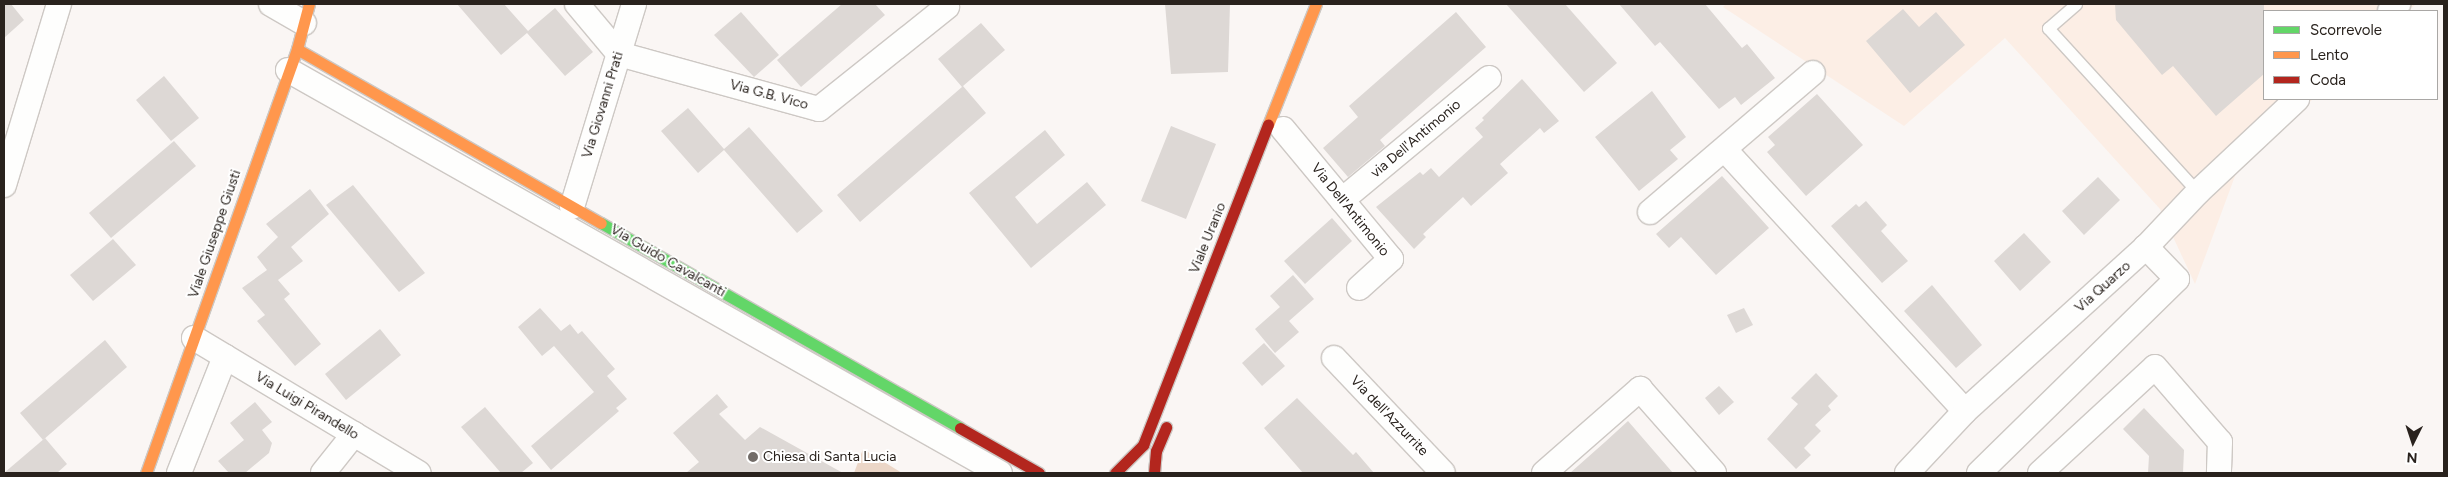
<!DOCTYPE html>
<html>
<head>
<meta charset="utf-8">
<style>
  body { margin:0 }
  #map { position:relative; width:2448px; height:477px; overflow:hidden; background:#faf6f4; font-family:Figtree,sans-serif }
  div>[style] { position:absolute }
  .built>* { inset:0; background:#fceee5 }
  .green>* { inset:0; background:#ebd6c7 }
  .building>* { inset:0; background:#ddd8d5 }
  .roads { filter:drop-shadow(1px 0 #cdc8c4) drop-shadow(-1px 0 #cdc8c4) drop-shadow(0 1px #cdc8c4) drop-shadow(0 -1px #cdc8c4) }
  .lane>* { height:11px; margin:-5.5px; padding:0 5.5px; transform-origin:5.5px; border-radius:5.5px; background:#fefefd }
  .street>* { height:24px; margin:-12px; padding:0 12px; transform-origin:12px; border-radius:12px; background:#fefefd }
  .fast>* { height:11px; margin:-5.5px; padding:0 5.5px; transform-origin:5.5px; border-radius:5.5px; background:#63d668 }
  .slow>* { height:11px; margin:-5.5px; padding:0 5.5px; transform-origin:5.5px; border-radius:5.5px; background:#ff974d }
  .jam>* { height:11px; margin:-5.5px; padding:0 5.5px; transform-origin:5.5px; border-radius:5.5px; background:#b3261e }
  .dots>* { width:14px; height:14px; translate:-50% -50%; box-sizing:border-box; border:2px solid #fff; border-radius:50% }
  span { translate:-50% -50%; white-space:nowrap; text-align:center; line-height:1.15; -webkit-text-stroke:4px #fff; paint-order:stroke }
  .street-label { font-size:14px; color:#29221d }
  .poi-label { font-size:14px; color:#29221d }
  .left { translate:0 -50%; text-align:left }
  .frame { position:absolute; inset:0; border:5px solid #29221d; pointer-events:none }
  .legend { position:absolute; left:2263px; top:10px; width:175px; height:90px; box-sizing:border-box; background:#fff; border:1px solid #a9a7a5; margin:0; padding:6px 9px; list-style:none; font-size:15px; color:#29221d }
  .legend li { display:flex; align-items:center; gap:10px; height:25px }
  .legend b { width:25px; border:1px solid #a9a7a5 }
  .north { position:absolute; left:2388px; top:417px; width:50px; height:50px; -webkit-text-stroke:4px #fff; paint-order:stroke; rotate:184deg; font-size:14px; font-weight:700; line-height:20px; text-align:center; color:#29221d }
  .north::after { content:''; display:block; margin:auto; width:18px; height:22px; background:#29221d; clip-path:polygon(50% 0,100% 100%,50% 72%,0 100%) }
</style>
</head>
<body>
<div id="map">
  <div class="built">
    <div style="clip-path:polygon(1726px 4px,2416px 4px,2408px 11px,2264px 11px,2264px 99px,2313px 99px,2238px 168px,2195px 284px,2160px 209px,2005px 38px,1904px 126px,1723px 7px)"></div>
  </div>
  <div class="green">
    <div style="clip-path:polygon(863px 449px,902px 473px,854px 473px)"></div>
  </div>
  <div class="building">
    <div style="clip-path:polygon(4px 4px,11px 4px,24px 20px,4px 38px)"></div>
    <div style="clip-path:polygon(457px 4px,504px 4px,528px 31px,555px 8px,593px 52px,565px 76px,527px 33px,501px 55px)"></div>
    <div style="clip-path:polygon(842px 4px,875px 4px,885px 15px,801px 87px,777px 60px)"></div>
    <div style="clip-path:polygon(1165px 4px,1230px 4px,1228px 72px,1171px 74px)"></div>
    <div style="clip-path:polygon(1506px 4px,1565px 4px,1617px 63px,1584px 92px)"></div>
    <div style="clip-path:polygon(1619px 4px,1705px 4px,1742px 48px,1747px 44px,1775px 78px,1741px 105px,1735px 97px,1719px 109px,1660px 42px,1655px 46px)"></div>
    <div style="clip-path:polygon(2115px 4px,2264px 4px,2264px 74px,2216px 116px,2173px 66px,2162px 75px,2116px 20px)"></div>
    <div style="clip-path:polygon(1903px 9px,1919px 27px,1936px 12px,1965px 45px,1910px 93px,1866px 41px)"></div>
    <div style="clip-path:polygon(741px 12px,779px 55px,754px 77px,714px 35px)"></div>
    <div style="clip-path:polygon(1456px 12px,1486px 47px,1380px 140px,1385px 146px,1348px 177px,1323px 148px,1358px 117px,1349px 106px)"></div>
    <div style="clip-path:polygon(981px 23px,1005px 50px,963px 86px,986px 113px,860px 222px,837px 195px,962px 87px,938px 59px)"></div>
    <div style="clip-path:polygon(164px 76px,199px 118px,171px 141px,136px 100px)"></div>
    <div style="clip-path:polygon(1522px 79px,1559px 121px,1544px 133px,1540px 128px,1500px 164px,1508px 173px,1471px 206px,1463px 197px,1423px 234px,1426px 237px,1414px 249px,1376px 207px,1420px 172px,1423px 175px,1431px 168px,1439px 177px,1483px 137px,1475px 128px,1484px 120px,1482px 118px)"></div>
    <div style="clip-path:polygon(1652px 91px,1686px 137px,1670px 150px,1678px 159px,1639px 191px,1595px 137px)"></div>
    <div style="clip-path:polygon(1817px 94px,1863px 145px,1806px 196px,1767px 152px,1775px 145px,1768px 137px)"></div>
    <div style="clip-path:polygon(688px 108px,724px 149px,749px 127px,823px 211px,797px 233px,724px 150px,698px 173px,661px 131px)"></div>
    <div style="clip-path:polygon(1171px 126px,1216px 144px,1186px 219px,1141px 201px)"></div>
    <div style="clip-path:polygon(1045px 130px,1065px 155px,1015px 197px,1037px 224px,1087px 182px,1106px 205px,1031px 268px,969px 193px)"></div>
    <div style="clip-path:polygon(174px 141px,196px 166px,111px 238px,89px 213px)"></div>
    <div style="clip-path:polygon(1722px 176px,1769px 228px,1716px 275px,1681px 237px,1669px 248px,1656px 234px)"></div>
    <div style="clip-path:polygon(2098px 177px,2120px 200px,2084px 235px,2062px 211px)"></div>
    <div style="clip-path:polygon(353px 185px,425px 273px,399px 292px,326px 205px)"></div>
    <div style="clip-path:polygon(310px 189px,329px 214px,291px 247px,303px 261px,278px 280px,290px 294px,284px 299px,321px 344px,295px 366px,257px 321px,265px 315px,242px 288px,267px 270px,257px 257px,278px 237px,266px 224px)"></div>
    <div style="clip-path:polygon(1866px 201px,1887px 225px,1881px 231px,1908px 261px,1882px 283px,1831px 226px,1856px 204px,1859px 207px)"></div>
    <div style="clip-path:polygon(1332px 218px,1352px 241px,1305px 284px,1284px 261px)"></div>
    <div style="clip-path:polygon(2024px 233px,2051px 262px,2020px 291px,1994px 261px)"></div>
    <div style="clip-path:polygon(113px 239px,136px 265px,93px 301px,70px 275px)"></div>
    <div style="clip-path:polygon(1293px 275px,1314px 299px,1289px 321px,1299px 332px,1275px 353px,1255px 329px,1280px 307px,1270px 296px)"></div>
    <div style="clip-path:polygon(1932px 285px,1982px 345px,1956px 368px,1904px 311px)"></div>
    <div style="clip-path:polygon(540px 308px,561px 331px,570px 324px,578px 334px,582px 331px,615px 369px,607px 376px,627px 399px,616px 408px,619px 411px,551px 470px,531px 446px,594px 392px,554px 346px,542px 356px,518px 327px)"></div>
    <div style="clip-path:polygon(1744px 308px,1753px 325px,1736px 333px,1727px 315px)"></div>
    <div style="clip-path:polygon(380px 329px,401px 355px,346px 400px,325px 374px)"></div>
    <div style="clip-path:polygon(105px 340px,127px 367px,43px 440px,20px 413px)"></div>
    <div style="clip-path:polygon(1264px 343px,1285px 366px,1262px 386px,1242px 363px)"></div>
    <div style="clip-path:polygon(1816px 373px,1838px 396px,1828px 406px,1831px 410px,1815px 425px,1821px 431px,1804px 448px,1811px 455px,1796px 469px,1767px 439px,1798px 404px,1791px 398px)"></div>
    <div style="clip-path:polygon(1719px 386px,1734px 402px,1719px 415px,1705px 398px)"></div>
    <div style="clip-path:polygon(717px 394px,728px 407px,719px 414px,745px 440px,760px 427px,843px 473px,686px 473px,699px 462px,673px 433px)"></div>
    <div style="clip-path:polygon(1297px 398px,1353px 455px,1356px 452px,1374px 473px,1303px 473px,1264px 428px)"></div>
    <div style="clip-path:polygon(255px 402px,272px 422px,262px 430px,272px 443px,269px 453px,245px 473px,229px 473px,218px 461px,244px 440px,230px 423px)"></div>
    <div style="clip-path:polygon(485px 407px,533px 463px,521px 473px,501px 473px,461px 427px)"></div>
    <div style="clip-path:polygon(2144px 408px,2184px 450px,2183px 473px,2148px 473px,2149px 456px,2123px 429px)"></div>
    <div style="clip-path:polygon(1628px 421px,1673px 473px,1570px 473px,1605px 442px)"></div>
    <div style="clip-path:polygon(45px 438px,67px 464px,57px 473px,4px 473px)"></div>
  </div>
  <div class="roads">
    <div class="lane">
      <div style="left:2076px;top:4px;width:37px;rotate:139deg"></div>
      <div style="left:2048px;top:28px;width:222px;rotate:47.6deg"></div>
    </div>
    <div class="street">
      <div style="left:271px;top:4px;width:38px;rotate:30deg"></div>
      <div style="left:577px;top:4px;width:65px;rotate:50deg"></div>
      <div style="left:619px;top:54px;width:207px;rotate:15.4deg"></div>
      <div style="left:819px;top:109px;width:164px;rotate:-38.6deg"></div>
      <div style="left:2390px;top:11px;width:11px;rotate:-41deg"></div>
      <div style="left:288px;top:70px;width:818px;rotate:29.51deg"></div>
      <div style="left:1283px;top:129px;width:169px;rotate:50.3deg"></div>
      <div style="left:1391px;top:259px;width:43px;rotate:137.8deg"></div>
      <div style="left:1726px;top:151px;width:353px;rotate:47.4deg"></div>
      <div style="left:4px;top:185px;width:189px;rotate:-73.1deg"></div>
      <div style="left:1342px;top:200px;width:191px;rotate:-39.7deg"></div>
      <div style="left:572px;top:207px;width:212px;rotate:-73deg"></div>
      <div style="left:1650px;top:212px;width:214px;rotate:-40.5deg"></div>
      <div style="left:194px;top:338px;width:262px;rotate:31deg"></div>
      <div style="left:1334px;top:358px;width:158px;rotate:46.5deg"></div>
      <div style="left:179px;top:473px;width:125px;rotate:-68.4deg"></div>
      <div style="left:323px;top:473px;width:50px;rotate:-51.5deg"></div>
      <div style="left:1544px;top:473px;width:128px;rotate:-41.2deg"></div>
      <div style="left:1640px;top:389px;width:112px;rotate:48.6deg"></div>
      <div style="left:1907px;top:473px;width:85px;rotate:-46.9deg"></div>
      <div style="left:1965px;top:411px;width:244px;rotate:-42.2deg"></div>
      <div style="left:2146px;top:247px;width:76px;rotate:-46.6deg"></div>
      <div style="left:2198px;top:192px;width:136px;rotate:-43.2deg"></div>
      <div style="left:1979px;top:473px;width:277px;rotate:-44.4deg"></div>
      <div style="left:2177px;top:279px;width:45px;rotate:-134.1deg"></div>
      <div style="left:2040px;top:473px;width:156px;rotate:-42.7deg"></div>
      <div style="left:2155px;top:367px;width:99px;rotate:49.1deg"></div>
      <div style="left:2220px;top:442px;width:31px;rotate:92deg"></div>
    </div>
    <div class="fast">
      <div style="left:601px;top:223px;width:413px;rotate:29.7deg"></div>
    </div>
    <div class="slow">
      <div style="left:297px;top:49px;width:350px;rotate:29.8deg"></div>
      <div style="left:1268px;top:125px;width:130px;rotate:-68.4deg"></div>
      <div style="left:146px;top:473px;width:450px;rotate:-70.4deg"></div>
      <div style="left:297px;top:49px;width:47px;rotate:-75.1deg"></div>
    </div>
    <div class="jam">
      <div style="left:960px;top:428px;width:91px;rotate:29.7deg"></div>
      <div style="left:1115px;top:473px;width:40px;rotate:-45deg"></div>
      <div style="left:1143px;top:445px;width:344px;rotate:-68.7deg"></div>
      <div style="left:1154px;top:473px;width:22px;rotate:-85deg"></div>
      <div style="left:1156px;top:451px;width:26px;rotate:-67deg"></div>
    </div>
  </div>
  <div class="dots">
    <div style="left:753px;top:457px;background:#726c68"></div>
  </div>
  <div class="street-label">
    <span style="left:769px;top:95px;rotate:15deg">Via G.B. Vico</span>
    <span style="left:603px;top:105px;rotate:-73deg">Via Giovanni Prati</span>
    <span style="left:1416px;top:139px;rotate:-40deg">via Dell'Antimonio</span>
    <span style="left:1350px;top:210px;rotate:51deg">Via Dell'Antimonio</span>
    <span style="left:215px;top:234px;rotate:-71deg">Viale Giuseppe Giusti</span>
    <span style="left:1208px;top:238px;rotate:-68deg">Viale Uranio</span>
    <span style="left:668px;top:261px;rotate:30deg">Via Guido Cavalcanti</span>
    <span style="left:2103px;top:287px;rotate:-42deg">Via Quarzo</span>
    <span style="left:307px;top:406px;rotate:31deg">Via Luigi Pirandello</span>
    <span style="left:1389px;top:416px;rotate:46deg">Via dell'Azzurrite</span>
  </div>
  <div class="poi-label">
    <span class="left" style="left:763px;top:457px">Chiesa di Santa Lucia</span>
  </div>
  <div class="frame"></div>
  <ul class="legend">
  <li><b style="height:6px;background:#63d668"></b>Scorrevole</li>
  <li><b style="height:6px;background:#ff974d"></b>Lento</li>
  <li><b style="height:6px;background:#b3261e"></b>Coda</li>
  </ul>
  <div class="north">N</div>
</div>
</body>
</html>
